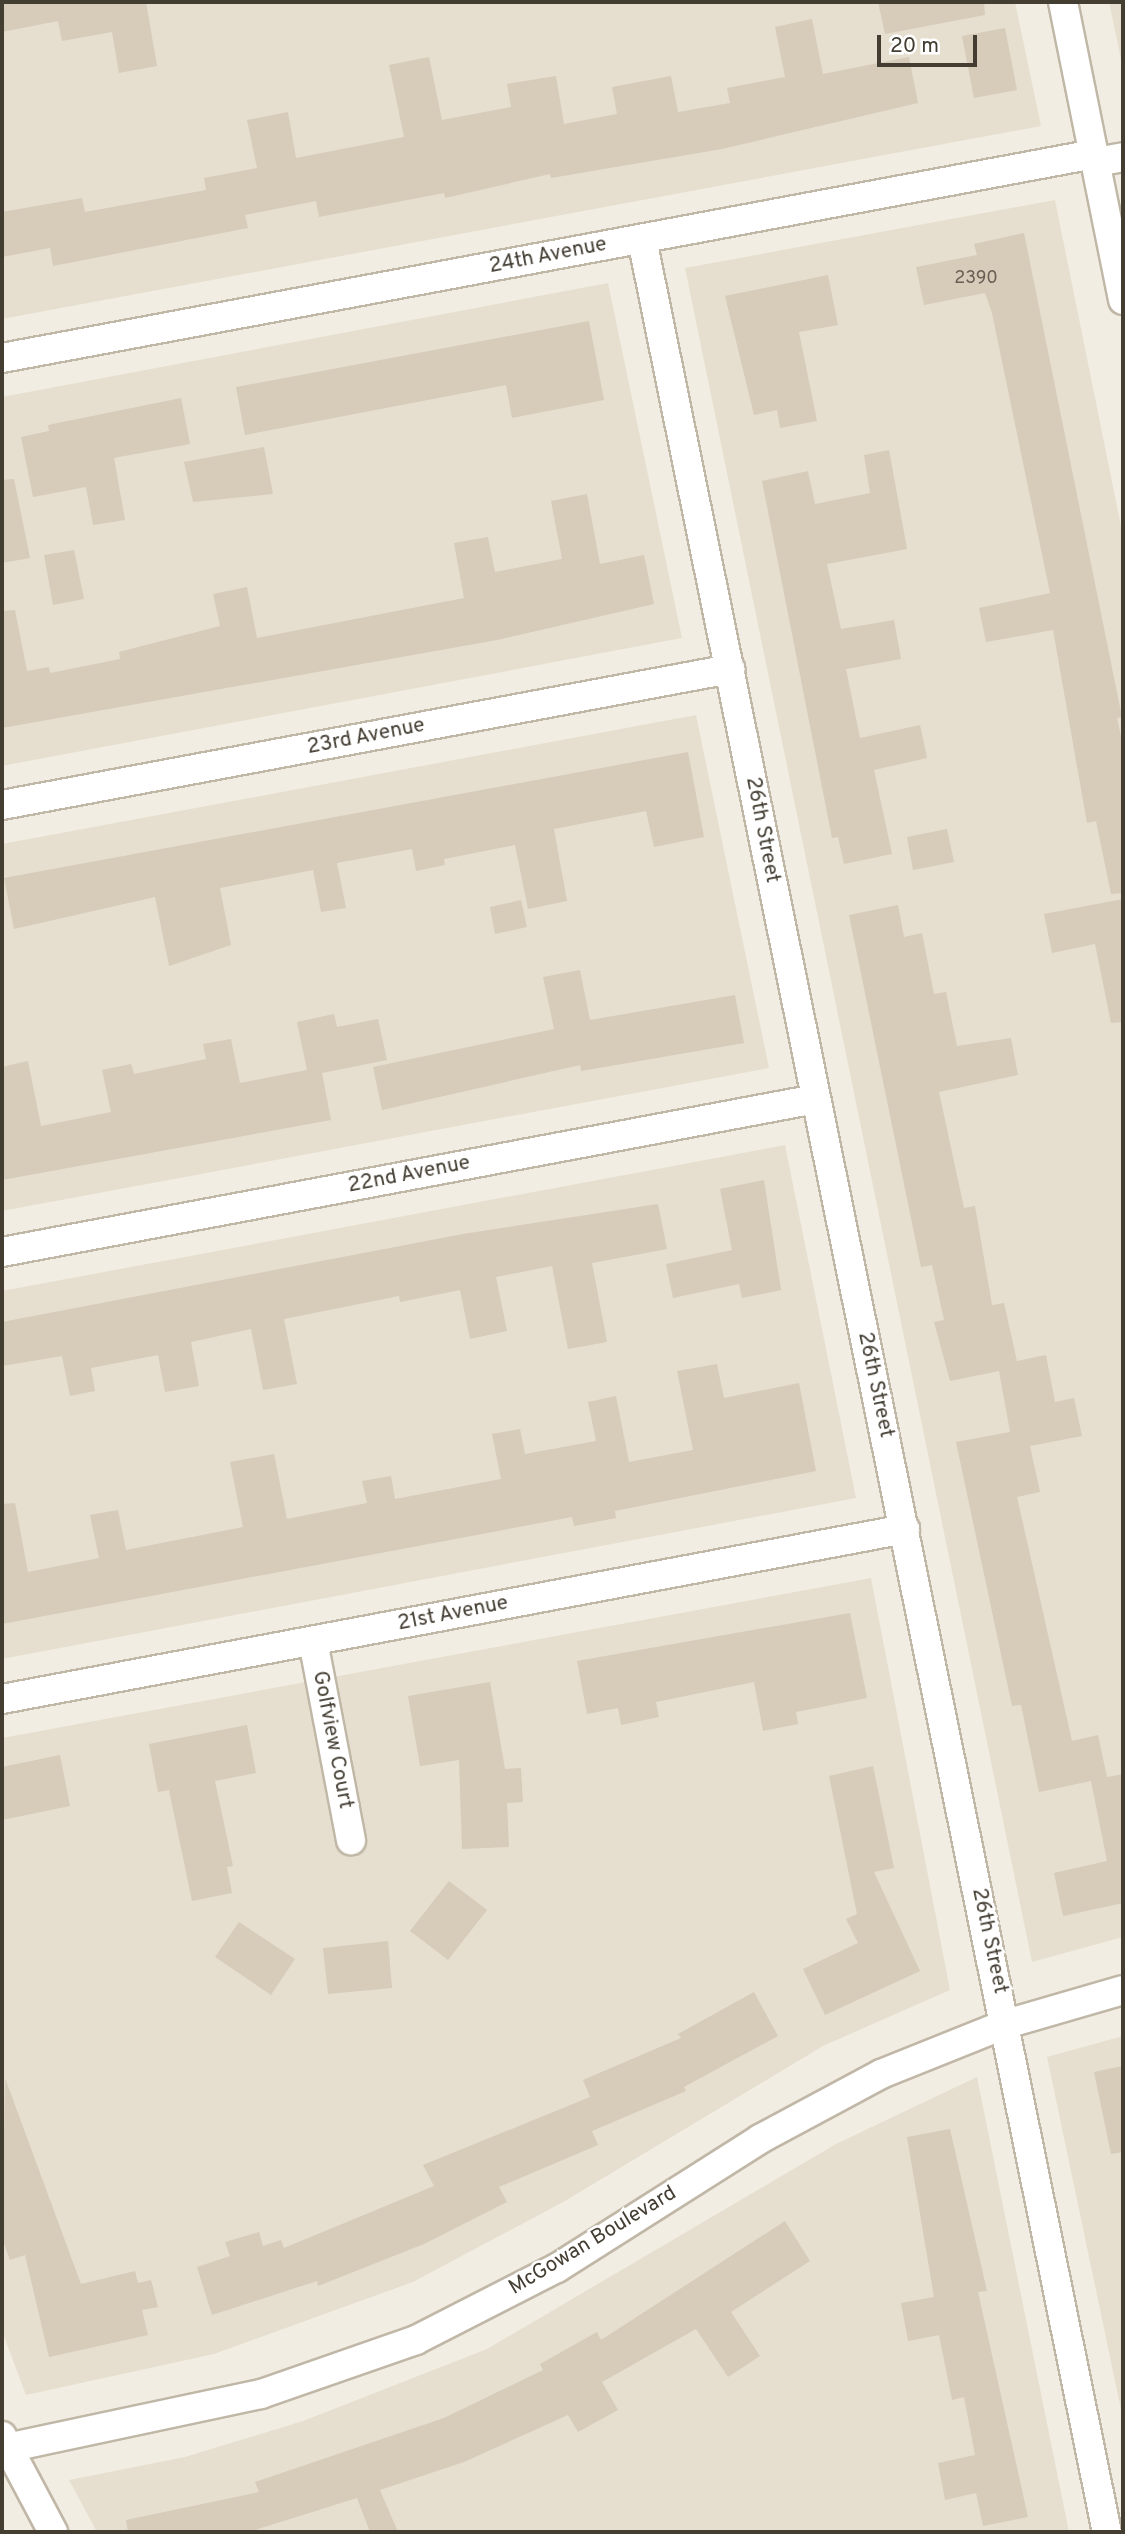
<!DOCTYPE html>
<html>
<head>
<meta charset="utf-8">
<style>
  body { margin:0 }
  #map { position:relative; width:1125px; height:2534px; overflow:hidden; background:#f2ede2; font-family:Overpass,sans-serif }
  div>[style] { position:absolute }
  .residential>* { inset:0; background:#e6dfcf }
  .building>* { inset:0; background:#d7cbba }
  .roads { filter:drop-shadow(2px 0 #c0b7a7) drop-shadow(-2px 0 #c0b7a7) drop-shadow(0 2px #c0b7a7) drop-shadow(0 -2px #c0b7a7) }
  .minor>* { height:28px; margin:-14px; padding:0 14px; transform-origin:14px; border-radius:14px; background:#fff }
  span { translate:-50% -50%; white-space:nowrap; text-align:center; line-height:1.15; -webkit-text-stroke:5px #fff; paint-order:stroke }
  .number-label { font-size:18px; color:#686054 }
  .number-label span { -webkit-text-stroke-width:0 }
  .street-label { font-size:21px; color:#433d32 }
  .frame { position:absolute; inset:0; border:4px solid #433d32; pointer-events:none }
  .scale { position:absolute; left:877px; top:35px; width:100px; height:32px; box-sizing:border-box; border:4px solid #433d32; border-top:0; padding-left:9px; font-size:21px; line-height:24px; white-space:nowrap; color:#433d32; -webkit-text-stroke:5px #fff; paint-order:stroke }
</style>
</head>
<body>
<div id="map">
  <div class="residential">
    <div style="clip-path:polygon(2px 2px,1015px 2px,1041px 126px,2px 319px)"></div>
    <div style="clip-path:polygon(1109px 2px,1123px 2px,1123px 69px)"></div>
    <div style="clip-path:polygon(1055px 200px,1123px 536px,1123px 1937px,1032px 1962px,685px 268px)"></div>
    <div style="clip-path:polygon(608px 283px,682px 638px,2px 766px,2px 397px)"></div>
    <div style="clip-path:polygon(696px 715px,769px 1068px,2px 1211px,2px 844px)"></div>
    <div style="clip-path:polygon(785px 1145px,856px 1498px,2px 1659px,2px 1291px)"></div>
    <div style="clip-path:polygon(871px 1578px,950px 1990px,823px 2046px,565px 2201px,413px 2282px,214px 2354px,26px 2395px,2px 2331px,2px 1738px)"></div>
    <div style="clip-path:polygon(1123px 2036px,1123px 2419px,1047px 2057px)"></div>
    <div style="clip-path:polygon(977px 2077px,1069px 2532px,97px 2532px,69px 2480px,185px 2457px,303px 2421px,487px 2349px,836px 2144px)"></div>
  </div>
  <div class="building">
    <div style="clip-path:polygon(2px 2px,146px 2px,157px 66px,119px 73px,112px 32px,62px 41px,58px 21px,2px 32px)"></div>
    <div style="clip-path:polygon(878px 2px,984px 2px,985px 15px,885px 34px)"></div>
    <div style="clip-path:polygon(812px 19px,823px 74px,909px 57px,918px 103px,722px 149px,551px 178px,550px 174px,445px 198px,444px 193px,319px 217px,316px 201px,245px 215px,248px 228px,53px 266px,50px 248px,2px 257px,2px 212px,82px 198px,85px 212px,206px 190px,204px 178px,257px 168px,247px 120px,288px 112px,296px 158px,404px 137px,389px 65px,429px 57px,442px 120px,511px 107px,507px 84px,556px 76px,564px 124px,617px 114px,612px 87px,671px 76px,678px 112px,730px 103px,727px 88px,785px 77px,775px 27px)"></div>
    <div style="clip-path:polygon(1005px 28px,1017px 90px,974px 98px,962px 36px)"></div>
    <div style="clip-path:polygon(1024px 233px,1122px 717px,1117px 718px,1123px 746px,1123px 893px,1111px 894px,1096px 821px,1087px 823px,1053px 630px,986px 642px,979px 608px,1050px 593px,992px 313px,985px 293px,924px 305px,916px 267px,977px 255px,974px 244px)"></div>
    <div style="clip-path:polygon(828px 275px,838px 325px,799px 332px,817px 421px,780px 428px,777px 410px,754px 415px,725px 296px)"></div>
    <div style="clip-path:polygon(589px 321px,604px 400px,512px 418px,506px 385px,245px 435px,236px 387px)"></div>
    <div style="clip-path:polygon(181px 398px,190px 444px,114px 458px,125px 520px,93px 525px,86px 487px,33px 497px,21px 437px,49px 431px,48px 425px)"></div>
    <div style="clip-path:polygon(264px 447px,273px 494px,193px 502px,184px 462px)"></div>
    <div style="clip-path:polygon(889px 450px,907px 549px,827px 564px,841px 629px,894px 620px,901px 659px,846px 669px,860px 738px,920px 725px,927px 758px,874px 770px,892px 854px,844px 864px,838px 837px,832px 838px,762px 481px,808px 471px,815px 504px,870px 493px,864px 455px)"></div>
    <div style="clip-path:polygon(14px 479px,30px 558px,2px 563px,2px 480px)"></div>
    <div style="clip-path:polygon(587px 494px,600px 564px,644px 555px,654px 604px,497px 640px,2px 728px,2px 611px,15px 610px,27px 671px,49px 667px,50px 673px,120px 659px,119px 652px,220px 626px,213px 594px,247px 587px,257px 638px,464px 598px,454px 543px,488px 537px,495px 572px,562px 559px,551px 501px)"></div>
    <div style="clip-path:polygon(74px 550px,84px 599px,53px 605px,44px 555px)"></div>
    <div style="clip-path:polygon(688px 752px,704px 837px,654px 847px,646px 811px,554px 829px,567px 901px,528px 909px,515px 845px,444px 859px,445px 865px,416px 871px,412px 849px,337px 863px,346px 908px,321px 912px,313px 870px,220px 888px,231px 945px,169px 966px,155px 897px,14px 929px,4px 878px)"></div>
    <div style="clip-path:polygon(947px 829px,954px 862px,913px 870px,907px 837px)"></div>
    <div style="clip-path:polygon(1123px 899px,1123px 1022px,1111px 1023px,1095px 944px,1052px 953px,1044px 914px)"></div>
    <div style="clip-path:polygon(521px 900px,527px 927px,495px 934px,490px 907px)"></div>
    <div style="clip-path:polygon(898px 905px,904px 937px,922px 933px,934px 994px,946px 992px,957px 1046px,1011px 1038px,1018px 1075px,939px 1092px,964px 1208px,975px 1206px,992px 1305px,1004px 1303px,1017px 1361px,1046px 1355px,1055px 1402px,1074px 1398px,1082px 1436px,1030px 1446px,1040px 1492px,1017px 1497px,1072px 1741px,1098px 1735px,1107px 1777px,1123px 1774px,1123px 1903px,1063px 1916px,1054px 1873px,1107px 1861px,1091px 1781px,1039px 1792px,1021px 1705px,1012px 1706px,956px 1442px,1010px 1432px,999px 1371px,950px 1381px,934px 1322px,944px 1320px,932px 1265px,921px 1267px,849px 915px)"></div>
    <div style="clip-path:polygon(580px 970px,590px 1020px,735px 995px,744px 1043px,581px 1071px,580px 1065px,382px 1110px,373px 1067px,554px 1029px,543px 977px)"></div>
    <div style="clip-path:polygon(334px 1014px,337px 1027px,378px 1019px,387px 1060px,322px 1073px,331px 1120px,2px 1180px,2px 1067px,28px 1061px,41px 1126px,111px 1112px,102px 1070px,131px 1064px,134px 1074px,206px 1059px,203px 1044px,231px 1039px,240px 1083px,307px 1070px,297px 1022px)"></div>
    <div style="clip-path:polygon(764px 1180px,781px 1290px,742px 1298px,739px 1284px,673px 1298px,666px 1264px,732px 1250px,720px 1189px)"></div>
    <div style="clip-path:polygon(658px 1204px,667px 1249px,592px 1263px,607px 1342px,568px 1349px,552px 1266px,496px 1277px,507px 1331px,470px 1339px,460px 1290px,400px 1302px,399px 1296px,284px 1319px,297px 1384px,263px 1390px,251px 1329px,191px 1342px,199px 1386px,165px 1392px,158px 1355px,91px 1368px,95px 1391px,70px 1396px,62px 1356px,2px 1366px,2px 1322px,463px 1234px)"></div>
    <div style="clip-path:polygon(717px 1364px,724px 1398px,799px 1383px,816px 1471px,615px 1511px,616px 1518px,574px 1526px,572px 1517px,2px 1624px,2px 1504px,15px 1503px,28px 1572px,99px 1558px,90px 1515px,118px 1510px,126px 1550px,243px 1527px,230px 1462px,274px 1454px,287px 1519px,367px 1503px,362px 1481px,391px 1476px,395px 1499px,501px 1479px,492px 1434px,520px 1429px,525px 1454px,596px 1441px,588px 1402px,616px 1396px,629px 1462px,693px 1450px,677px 1371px)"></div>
    <div style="clip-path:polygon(850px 1613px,867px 1698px,796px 1712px,798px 1724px,763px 1731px,754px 1682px,656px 1702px,659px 1717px,621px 1725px,618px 1708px,587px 1714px,577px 1661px)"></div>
    <div style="clip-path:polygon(490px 1682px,505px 1769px,521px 1768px,523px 1802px,507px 1803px,509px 1847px,462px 1849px,459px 1760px,420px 1766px,408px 1696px)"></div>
    <div style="clip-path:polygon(247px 1725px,256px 1773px,215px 1781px,233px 1866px,227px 1867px,232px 1893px,192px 1901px,169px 1790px,158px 1792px,149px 1744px)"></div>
    <div style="clip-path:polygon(60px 1755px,70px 1806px,2px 1820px,2px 1767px)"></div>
    <div style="clip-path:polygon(873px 1766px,894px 1868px,874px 1872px,920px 1971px,825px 2015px,803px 1969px,858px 1943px,846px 1919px,857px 1914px,829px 1776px)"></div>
    <div style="clip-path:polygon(449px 1881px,487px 1910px,448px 1960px,410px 1931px)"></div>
    <div style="clip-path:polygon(239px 1922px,295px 1959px,271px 1995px,215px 1957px)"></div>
    <div style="clip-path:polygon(388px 1941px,392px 1988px,328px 1994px,323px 1948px)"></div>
    <div style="clip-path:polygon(754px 1992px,778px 2036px,684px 2087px,686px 2091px,592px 2131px,598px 2145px,499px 2187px,507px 2202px,424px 2244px,318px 2286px,317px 2281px,212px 2315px,197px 2267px,230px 2256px,225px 2242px,259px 2232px,263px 2246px,281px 2240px,284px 2248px,434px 2186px,423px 2165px,590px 2097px,583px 2080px,681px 2038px,678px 2034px)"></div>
    <div style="clip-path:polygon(1123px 2066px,1123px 2152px,1111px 2154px,1094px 2072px)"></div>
    <div style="clip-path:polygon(5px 2078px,81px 2284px,135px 2271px,138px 2283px,151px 2280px,158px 2307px,142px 2310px,148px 2335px,49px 2357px,25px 2255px,10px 2260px,2px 2238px)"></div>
    <div style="clip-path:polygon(950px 2129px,987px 2291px,978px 2292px,1028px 2517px,983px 2526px,976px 2493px,945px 2500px,938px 2463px,975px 2455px,964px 2397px,952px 2400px,939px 2335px,908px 2341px,901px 2303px,934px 2297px,907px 2137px)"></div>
    <div style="clip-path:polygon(785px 2221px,810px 2261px,731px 2312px,760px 2356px,728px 2377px,696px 2329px,602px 2382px,618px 2410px,578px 2432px,568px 2415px,464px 2462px,380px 2490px,398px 2532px,370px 2532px,357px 2498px,248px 2532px,128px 2532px,126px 2520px,259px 2492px,255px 2482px,444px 2418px,543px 2370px,540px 2364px,597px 2332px,601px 2340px)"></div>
  </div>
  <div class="roads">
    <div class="minor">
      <div style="left:1063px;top:2px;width:304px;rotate:78.6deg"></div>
      <div style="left:1096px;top:162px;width:27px;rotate:-10deg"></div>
      <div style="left:642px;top:239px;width:2340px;rotate:78.54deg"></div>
      <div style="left:2px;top:358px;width:1111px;rotate:-10.58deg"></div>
      <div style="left:2px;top:805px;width:741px;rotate:-10.58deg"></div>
      <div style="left:2px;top:1252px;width:828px;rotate:-10.65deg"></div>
      <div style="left:313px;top:1641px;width:203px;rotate:79.2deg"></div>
      <div style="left:2px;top:1699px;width:919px;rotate:-10.66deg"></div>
      <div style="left:2px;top:2436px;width:109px;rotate:62deg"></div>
      <div style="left:2px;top:2449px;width:265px;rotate:-12deg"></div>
      <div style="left:261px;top:2394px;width:164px;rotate:-19.2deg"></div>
      <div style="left:416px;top:2340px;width:158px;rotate:-27.1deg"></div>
      <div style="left:557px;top:2268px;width:241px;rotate:-32.4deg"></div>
      <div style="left:760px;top:2139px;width:137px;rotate:-28.2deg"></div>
      <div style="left:881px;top:2074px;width:135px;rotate:-21.8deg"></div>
      <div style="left:1006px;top:2024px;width:122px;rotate:-16.2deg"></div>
    </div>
  </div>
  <div class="number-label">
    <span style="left:976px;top:279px">2390</span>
  </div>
  <div class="street-label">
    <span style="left:548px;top:256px;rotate:-11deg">24th Avenue</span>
    <span style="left:366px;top:737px;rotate:-11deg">23rd Avenue</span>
    <span style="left:762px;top:830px;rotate:79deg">26th Street</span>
    <span style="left:409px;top:1175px;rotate:-11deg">22nd Avenue</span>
    <span style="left:875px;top:1385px;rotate:78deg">26th Street</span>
    <span style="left:453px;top:1614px;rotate:-11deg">21st Avenue</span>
    <span style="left:332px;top:1740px;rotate:79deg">Golfview Court</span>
    <span style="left:989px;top:1941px;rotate:78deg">26th Street</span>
    <span style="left:593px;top:2241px;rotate:-31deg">McGowan Boulevard</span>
  </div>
  <div class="frame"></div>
  <div class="scale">20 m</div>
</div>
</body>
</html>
